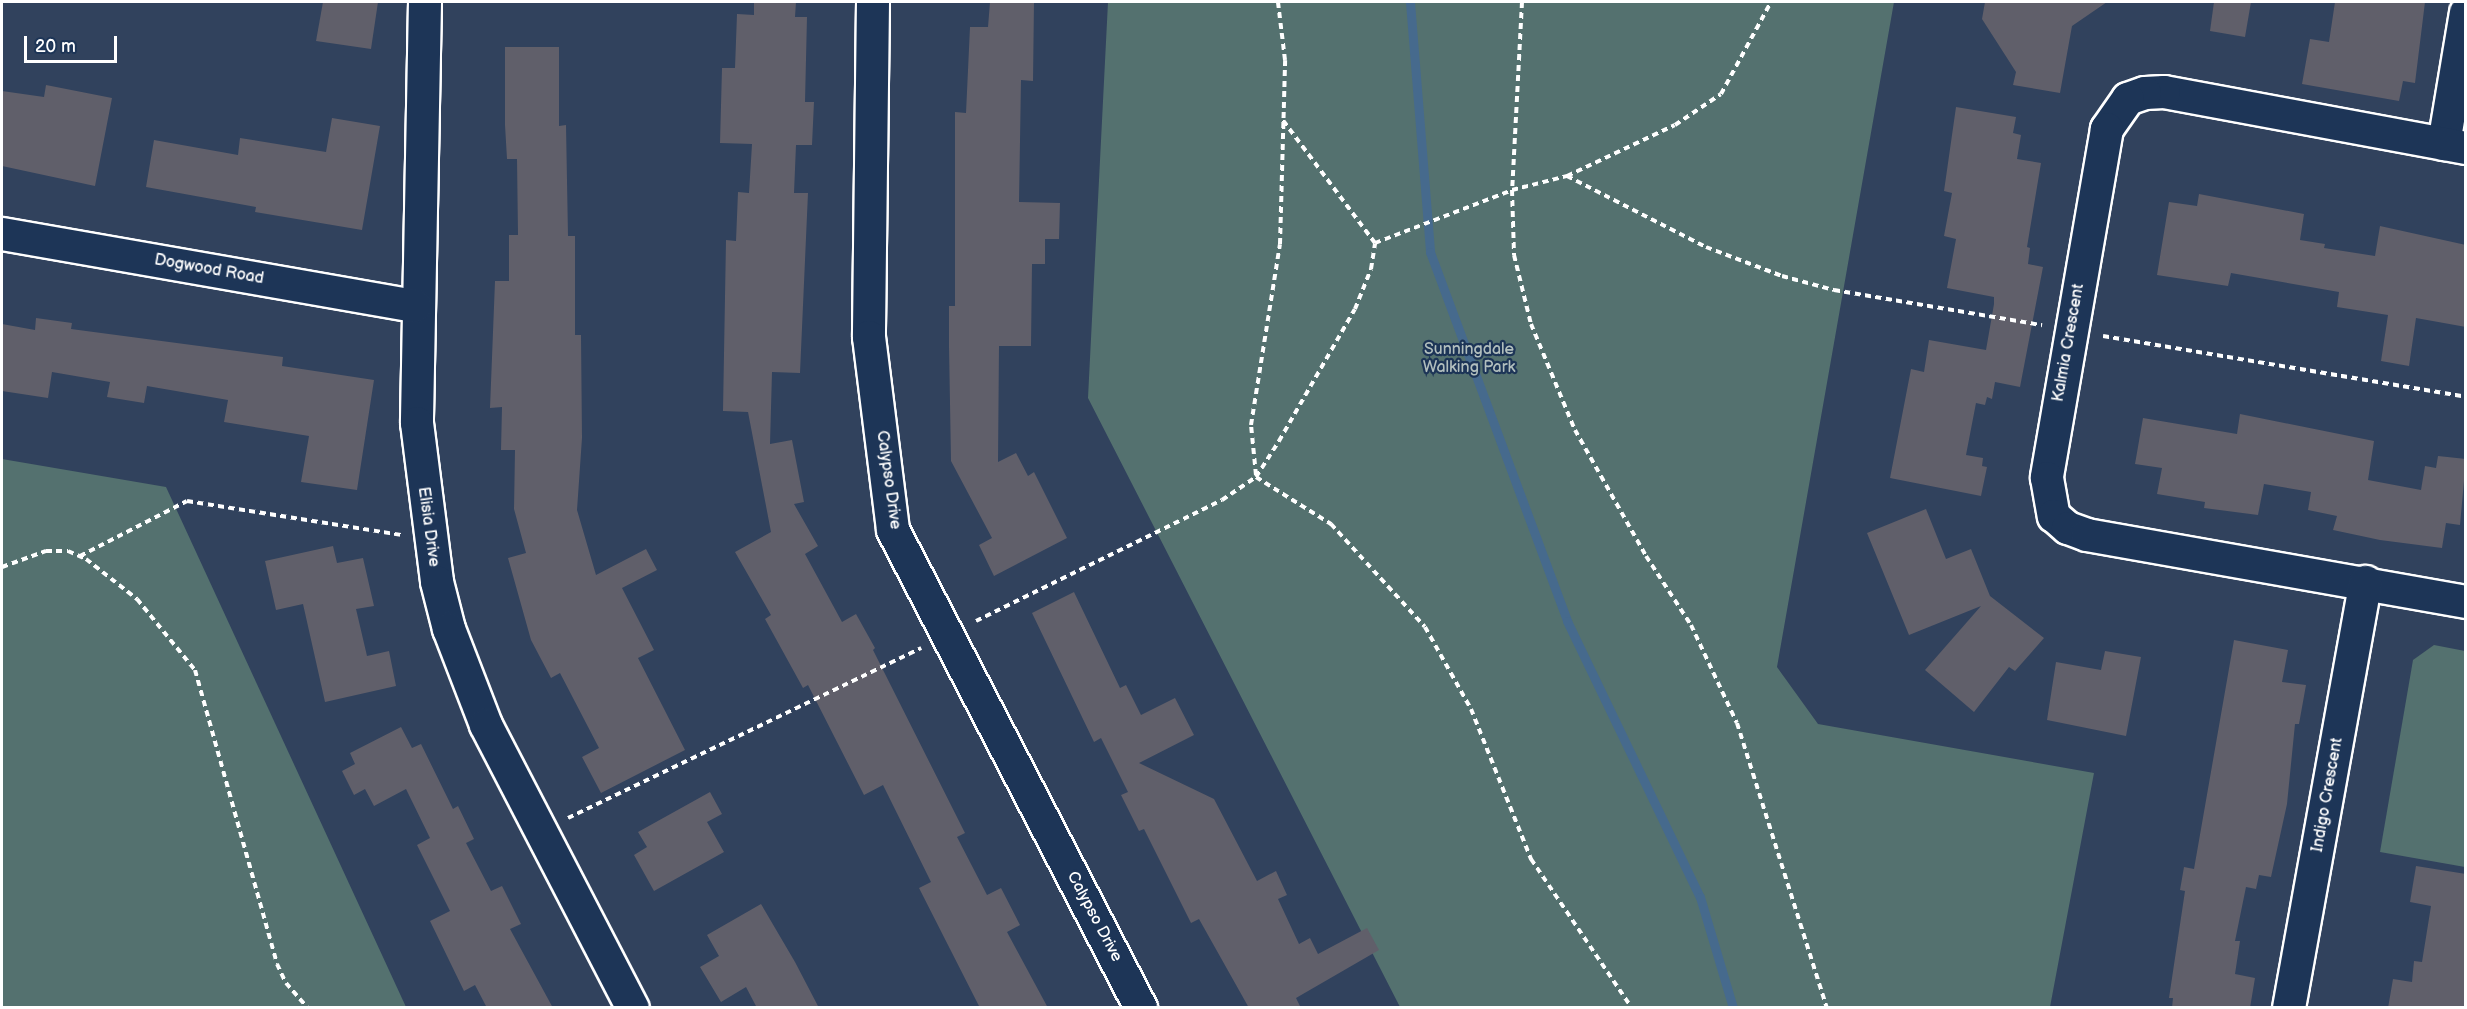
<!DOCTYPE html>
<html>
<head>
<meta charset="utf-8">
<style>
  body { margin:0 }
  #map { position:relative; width:2467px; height:1009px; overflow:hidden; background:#31425d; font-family:"Balsamiq Sans",sans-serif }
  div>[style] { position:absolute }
  .green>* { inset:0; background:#54716f }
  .stream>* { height:9px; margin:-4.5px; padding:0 4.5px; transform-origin:4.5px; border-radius:4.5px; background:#466a8d }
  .building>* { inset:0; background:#605f6a }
  .path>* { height:4px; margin-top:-2px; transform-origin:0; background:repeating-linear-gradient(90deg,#fff 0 6px,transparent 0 10.5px) }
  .roads { filter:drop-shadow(2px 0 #fff) drop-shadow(-2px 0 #fff) drop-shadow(0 2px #fff) drop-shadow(0 -2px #fff) }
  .street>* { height:32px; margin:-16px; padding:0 16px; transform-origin:16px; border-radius:16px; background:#1d3557 }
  span { translate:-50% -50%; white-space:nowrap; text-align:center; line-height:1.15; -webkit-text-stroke:4.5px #1d3557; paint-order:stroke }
  .street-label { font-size:16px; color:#fff }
  .park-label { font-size:16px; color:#b2bfbe }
  .frame { position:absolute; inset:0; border:3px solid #fff; pointer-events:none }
  .scale { position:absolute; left:24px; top:36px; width:93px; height:27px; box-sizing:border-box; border:3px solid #fff; border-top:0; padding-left:8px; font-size:18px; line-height:21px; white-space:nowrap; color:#fff; -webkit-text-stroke:4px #1d3557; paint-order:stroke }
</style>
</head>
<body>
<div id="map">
  <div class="green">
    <div style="clip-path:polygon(1108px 2px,1894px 2px,1777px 667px,1818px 724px,2094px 773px,2050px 1007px,1400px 1007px,1088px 398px)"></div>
    <div style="clip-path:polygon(2px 459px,166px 487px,406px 1007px,2px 1007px)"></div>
    <div style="clip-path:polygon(2434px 645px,2465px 651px,2465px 867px,2380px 852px,2413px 660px)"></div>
  </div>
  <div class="stream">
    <div style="left:1410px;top:2px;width:251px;rotate:85.4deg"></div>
    <div style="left:1430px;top:252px;width:394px;rotate:69.6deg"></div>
    <div style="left:1567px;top:621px;width:306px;rotate:64.3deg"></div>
    <div style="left:1700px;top:897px;width:116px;rotate:73.4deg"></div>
  </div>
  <div class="building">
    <div style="clip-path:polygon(323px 2px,378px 2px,371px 49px,316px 41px)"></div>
    <div style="clip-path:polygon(754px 2px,796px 2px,795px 17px,807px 17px,805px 102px,814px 102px,812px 145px,796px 145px,794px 193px,808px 193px,800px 373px,772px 372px,770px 444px,792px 440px,804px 502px,794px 504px,818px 546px,805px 554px,842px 622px,856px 614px,875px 648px,873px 650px,965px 833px,957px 837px,987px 895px,1001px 888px,1020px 925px,1007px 932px,1048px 1008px,980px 1008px,919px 888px,931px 882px,883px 785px,864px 795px,808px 685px,803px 688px,765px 619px,771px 615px,735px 552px,771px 532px,748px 412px,723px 411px,726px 240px,736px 241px,738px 192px,749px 193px,752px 144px,720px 143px,722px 68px,735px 68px,737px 14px,754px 15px)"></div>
    <div style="clip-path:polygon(990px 2px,1034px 2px,1033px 81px,1021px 80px,1019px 202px,1060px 203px,1059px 239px,1045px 239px,1045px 264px,1032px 264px,1031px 346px,999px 346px,998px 462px,1016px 453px,1028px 476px,1034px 472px,1067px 538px,994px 576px,979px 545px,992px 538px,951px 461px,949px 346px,949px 306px,955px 306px,955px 112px,966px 113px,970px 27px,988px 27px)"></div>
    <div style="clip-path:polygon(1985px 2px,2107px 2px,2072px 26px,2060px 93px,2013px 85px,2016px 72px,1982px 19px)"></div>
    <div style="clip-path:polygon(2214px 2px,2251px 2px,2245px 37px,2210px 31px)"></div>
    <div style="clip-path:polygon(2335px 2px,2425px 2px,2415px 83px,2403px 81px,2399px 101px,2302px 84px,2310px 39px,2329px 42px)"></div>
    <div style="clip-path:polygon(505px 47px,559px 47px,559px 126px,566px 125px,568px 236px,575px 236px,575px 335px,581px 335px,582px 438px,577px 510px,596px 575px,646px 549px,657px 570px,622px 588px,654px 650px,638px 658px,685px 750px,601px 793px,582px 757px,599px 748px,560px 673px,551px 678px,531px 640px,508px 558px,526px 553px,514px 509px,515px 450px,501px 450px,502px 407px,490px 408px,495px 281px,509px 281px,509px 235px,518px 235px,517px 159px,507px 159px,505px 125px)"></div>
    <div style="clip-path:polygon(46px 85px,112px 98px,95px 186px,2px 166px,2px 91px,44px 97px)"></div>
    <div style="clip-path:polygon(1956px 107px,2016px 117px,2013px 133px,2021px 135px,2017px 159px,2041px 163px,2027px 247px,2030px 248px,2028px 264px,2043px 267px,2020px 387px,1995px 382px,1992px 399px,1987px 397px,1985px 405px,1976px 403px,1966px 455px,1983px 458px,1982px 466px,1987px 467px,1981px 496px,1890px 478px,1911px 369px,1924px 372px,1929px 340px,1986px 350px,1994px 304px,1994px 297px,1947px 288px,1956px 239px,1944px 236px,1952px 193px,1944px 191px)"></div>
    <div style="clip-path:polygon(332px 118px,380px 126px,362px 230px,255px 212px,256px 207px,146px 187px,154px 140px,238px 155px,240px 138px,326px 152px)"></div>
    <div style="clip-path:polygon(2199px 194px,2304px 214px,2300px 240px,2325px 244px,2324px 248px,2375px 256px,2380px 226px,2466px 245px,2466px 327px,2416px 318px,2409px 366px,2381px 361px,2388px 315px,2337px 307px,2339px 292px,2231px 273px,2228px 286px,2157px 275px,2169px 202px,2197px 206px)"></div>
    <div style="clip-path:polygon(36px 318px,72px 323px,71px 329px,283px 357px,282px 366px,374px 380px,357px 490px,301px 482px,309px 436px,224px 422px,228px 400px,147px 386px,144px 403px,107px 397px,110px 382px,52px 372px,48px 398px,2px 391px,2px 324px,35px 330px)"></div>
    <div style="clip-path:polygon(2240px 414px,2374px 441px,2368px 480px,2421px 490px,2425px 466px,2436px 468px,2438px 456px,2466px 459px,2460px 525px,2446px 523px,2442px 548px,2380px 540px,2333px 530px,2337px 516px,2308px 510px,2311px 492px,2264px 484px,2258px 515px,2204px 508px,2205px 502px,2157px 494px,2162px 468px,2135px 464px,2143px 418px,2237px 434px)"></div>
    <div style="clip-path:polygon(1926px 509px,1946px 559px,1971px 549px,1990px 596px,2044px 638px,2015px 671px,2009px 667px,1974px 712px,1925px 670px,1981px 606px,1909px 635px,1867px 533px)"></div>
    <div style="clip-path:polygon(333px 546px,337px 563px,363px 558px,374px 606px,356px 609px,367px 656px,389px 651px,396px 686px,325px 702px,303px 604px,276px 610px,265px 561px)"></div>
    <div style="clip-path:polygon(1074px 592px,1120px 688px,1126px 685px,1141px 715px,1175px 698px,1194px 735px,1139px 763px,1214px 799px,1257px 881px,1276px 871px,1287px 895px,1278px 899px,1299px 944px,1310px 938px,1318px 954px,1367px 928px,1379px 950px,1296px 998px,1301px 1008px,1249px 1008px,1199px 919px,1191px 923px,1144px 829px,1139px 831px,1121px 795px,1128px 792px,1101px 738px,1094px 742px,1032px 613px)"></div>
    <div style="clip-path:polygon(2234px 640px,2288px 650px,2282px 682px,2306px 685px,2299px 724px,2295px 724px,2287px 804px,2271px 877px,2259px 875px,2256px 889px,2246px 887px,2235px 941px,2240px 941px,2235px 974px,2255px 978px,2250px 1008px,2172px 1008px,2173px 998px,2169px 998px,2185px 891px,2180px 890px,2184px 867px,2194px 869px)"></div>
    <div style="clip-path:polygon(2105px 651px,2141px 657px,2126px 736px,2047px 720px,2056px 662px,2101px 670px)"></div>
    <div style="clip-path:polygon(401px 727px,412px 748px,421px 744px,453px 809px,458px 806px,474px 839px,466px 843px,491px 891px,502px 886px,521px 924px,510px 929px,553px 1008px,487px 1008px,475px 985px,464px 991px,430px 921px,450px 911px,417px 845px,430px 838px,406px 789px,374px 806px,365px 789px,354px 795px,342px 771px,355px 764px,350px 753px)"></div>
    <div style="clip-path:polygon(710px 792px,722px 814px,707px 822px,724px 852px,654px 891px,634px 855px,647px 847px,638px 832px)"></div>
    <div style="clip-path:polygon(2416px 866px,2466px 874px,2466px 1008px,2388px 1008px,2393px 979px,2412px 982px,2414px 961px,2422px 962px,2431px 906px,2410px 902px)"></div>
    <div style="clip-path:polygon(761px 904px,795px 962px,819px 1008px,757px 1008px,746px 987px,721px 1002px,700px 967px,719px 956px,707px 935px)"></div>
  </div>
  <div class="path">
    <div style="left:1522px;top:2px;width:188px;rotate:93deg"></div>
    <div style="left:1512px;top:190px;width:65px;rotate:88.2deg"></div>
    <div style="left:1514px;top:255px;width:71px;rotate:76.2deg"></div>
    <div style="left:1531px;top:324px;width:115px;rotate:67.5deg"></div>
    <div style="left:1575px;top:430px;width:145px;rotate:60.6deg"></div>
    <div style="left:1646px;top:556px;width:82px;rotate:56.9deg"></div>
    <div style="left:1691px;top:625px;width:108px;rotate:64.9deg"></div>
    <div style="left:1737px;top:723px;width:299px;rotate:72.5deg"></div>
    <div style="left:1567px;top:176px;width:156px;rotate:27.1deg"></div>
    <div style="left:1706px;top:247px;width:81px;rotate:20.9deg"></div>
    <div style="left:1782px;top:276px;width:54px;rotate:15.1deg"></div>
    <div style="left:1834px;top:290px;width:211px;rotate:9.6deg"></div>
    <div style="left:1375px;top:243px;width:147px;rotate:-21.1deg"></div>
    <div style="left:1512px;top:190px;width:57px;rotate:-14.3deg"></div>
    <div style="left:1567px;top:176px;width:119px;rotate:-25.3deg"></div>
    <div style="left:1675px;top:125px;width:55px;rotate:-34deg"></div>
    <div style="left:1721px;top:94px;width:105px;rotate:-61.5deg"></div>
    <div style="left:2103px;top:336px;width:368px;rotate:9.5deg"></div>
    <div style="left:1256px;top:475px;width:50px;rotate:-95.7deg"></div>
    <div style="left:1251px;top:425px;width:183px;rotate:-80.9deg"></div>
    <div style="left:1280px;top:244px;width:184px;rotate:-88.4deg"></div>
    <div style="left:1285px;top:60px;width:58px;rotate:-96.9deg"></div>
    <div style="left:1256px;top:477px;width:89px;rotate:32.1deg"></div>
    <div style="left:1331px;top:524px;width:139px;rotate:47.6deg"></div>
    <div style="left:1425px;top:627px;width:94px;rotate:60.7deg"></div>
    <div style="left:1471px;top:709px;width:162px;rotate:68.2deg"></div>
    <div style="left:1531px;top:859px;width:180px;rotate:55.9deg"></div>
    <div style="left:80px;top:556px;width:120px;rotate:-27.2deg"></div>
    <div style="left:187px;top:501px;width:218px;rotate:9deg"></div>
    <div style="left:2px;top:567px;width:47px;rotate:-20deg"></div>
    <div style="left:46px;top:551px;width:22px"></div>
    <div style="left:68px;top:551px;width:20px;rotate:24deg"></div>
    <div style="left:86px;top:559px;width:65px;rotate:38.1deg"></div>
    <div style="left:137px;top:599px;width:92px;rotate:50.8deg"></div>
    <div style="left:195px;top:670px;width:305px;rotate:74.4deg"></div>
    <div style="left:277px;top:964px;width:21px;rotate:65deg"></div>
    <div style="left:286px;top:983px;width:33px;rotate:49deg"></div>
    <div style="left:976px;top:621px;width:274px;rotate:-26.2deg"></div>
    <div style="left:1222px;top:500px;width:41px;rotate:-34.1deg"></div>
    <div style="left:1256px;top:477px;width:43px;rotate:-57.4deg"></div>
    <div style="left:1279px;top:441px;width:152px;rotate:-60.1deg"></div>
    <div style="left:1355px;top:309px;width:43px;rotate:-68.2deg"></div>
    <div style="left:1371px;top:269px;width:26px;rotate:-81deg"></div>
    <div style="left:1375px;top:243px;width:155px;rotate:-126.9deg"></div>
    <div style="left:568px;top:818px;width:392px;rotate:-25.7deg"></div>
  </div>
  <div class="roads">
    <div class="street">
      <div style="left:425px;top:2px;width:421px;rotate:91.1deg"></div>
      <div style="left:417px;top:423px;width:160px;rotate:82.8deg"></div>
      <div style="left:437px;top:582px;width:49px;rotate:75.7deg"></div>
      <div style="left:449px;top:629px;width:103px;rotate:68.9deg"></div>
      <div style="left:486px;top:725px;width:319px;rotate:62.6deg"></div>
      <div style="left:873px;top:2px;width:335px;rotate:90.7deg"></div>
      <div style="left:869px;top:337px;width:194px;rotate:82.9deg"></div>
      <div style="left:893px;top:530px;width:539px;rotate:62.58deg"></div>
      <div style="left:2444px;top:144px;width:133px;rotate:-80.5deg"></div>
      <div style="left:2466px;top:148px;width:307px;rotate:-169.5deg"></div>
      <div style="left:2164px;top:92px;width:19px;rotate:177deg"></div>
      <div style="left:2145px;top:93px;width:18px;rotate:161deg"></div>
      <div style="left:2128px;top:99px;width:37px;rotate:125deg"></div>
      <div style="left:2107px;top:129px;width:354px;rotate:99.8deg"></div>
      <div style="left:2047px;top:478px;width:39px;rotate:80deg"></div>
      <div style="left:2054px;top:516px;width:18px;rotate:41deg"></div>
      <div style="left:2068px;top:528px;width:20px;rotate:20deg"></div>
      <div style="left:2087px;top:535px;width:385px;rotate:10deg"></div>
      <div style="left:2px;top:234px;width:420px;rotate:9.9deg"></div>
      <div style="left:2289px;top:1008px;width:433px;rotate:-79.8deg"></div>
    </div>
  </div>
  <div class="street-label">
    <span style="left:209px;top:270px;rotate:10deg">Dogwood Road</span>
    <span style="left:2069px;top:343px;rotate:-80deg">Kalmia Crescent</span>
    <span style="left:888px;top:480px;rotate:82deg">Calypso Drive</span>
    <span style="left:428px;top:527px;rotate:82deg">Elisia Drive</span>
    <span style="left:2328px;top:795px;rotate:-80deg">Indigo Crescent</span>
    <span style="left:1094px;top:917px;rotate:62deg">Calypso Drive</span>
  </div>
  <div class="park-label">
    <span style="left:1469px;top:359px">Sunningdale<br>Walking Park</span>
  </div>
  <div class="frame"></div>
  <div class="scale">20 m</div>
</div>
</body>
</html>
